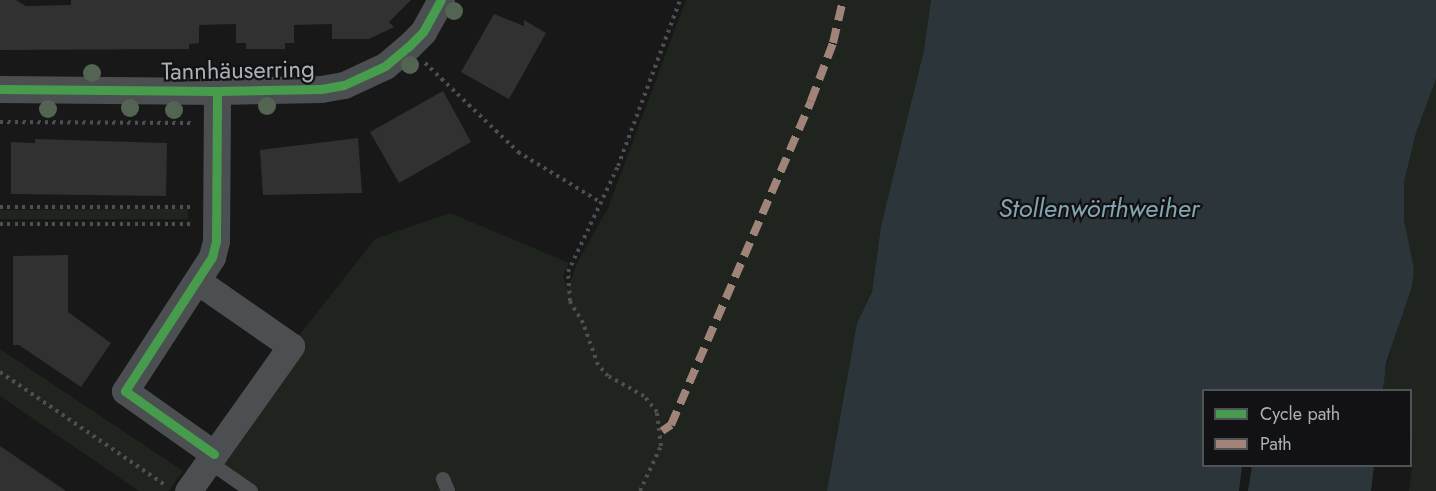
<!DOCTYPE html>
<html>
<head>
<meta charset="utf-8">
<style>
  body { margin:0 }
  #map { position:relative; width:1436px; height:491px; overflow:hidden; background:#181818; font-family:Jost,sans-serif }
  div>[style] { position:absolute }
  .green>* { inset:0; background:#1f251e }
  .water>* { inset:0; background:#2c363a }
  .pier>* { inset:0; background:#181818 }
  .building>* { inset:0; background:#313132 }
  .path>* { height:4px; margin-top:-2px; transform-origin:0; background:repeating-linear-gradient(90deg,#4e4f52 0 3px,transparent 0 7.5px) }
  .service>* { height:14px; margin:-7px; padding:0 7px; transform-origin:7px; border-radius:7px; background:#4c4f51 }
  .minor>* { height:27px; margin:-13.5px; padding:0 13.5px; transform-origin:13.5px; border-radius:13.5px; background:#4c4f51 }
  .quiet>* { height:8px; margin-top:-4px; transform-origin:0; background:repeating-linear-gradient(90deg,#a18479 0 15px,transparent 0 23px) }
  .cycleway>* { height:9px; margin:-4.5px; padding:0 4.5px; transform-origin:4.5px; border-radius:4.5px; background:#469c4c }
  .trees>* { width:18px; height:18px; margin:-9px; border-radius:50%; background:#546452 }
  span { translate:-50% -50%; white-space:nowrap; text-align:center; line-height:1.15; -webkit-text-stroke:4.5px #121214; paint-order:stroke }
  .street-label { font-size:24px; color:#aab1b8 }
  .water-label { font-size:26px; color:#83a5b1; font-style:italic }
  .legend { position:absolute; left:1202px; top:389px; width:210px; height:78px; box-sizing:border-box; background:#121214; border:2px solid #4f5256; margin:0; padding:8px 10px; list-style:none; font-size:18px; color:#aab1b8 }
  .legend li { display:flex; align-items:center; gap:12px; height:30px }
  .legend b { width:30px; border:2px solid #4f5256 }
</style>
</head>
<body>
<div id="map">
  <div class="green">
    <div style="clip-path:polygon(686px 0,931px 0,924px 50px,881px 226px,872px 292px,857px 323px,827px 491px,251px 491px,209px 462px,291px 346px,375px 239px,450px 213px,569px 263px,563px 275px,568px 290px,576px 265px,608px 208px)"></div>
    <div style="clip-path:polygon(1436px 79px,1436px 491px,1409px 491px,1413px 459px,1410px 390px,1384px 390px,1383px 378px,1414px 270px,1404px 220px,1404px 182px,1416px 133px)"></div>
    <div style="clip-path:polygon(188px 209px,188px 219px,0 219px,0 210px)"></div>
    <div style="clip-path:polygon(0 349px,183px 471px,169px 491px,139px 491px,0 396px)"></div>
  </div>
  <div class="water">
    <div style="clip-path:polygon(931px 0,1436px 0,1436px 79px,1416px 133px,1404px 182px,1404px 220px,1414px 269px,1412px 286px,1386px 363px,1383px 390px,1204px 390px,1204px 466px,1374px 466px,1371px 491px,827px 491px,857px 323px,872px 292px,881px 226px,924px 50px)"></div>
  </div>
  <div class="pier">
    <div style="clip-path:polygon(1242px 466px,1252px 466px,1248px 491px,1239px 491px)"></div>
  </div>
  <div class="building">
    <div style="clip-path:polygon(0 0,16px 0,26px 6px,71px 5px,71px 0,411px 0,389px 22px,394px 27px,369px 39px,332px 39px,332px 24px,294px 25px,294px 43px,285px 43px,285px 49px,246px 49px,246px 43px,236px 43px,236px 24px,199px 25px,199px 43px,189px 44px,189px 49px,0 50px)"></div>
    <div style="clip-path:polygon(494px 14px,524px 26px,524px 20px,546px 33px,509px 99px,461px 72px)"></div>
    <div style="clip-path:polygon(443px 91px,471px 142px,399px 183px,370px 132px)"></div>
    <div style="clip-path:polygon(358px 138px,362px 193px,263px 195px,260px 150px)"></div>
    <div style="clip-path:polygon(35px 139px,167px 143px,166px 196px,11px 194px,11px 142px,35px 143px)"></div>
    <div style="clip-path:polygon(68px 255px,68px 312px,111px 343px,81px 387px,19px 345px,13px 345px,13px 256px)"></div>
    <div style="clip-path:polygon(0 446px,66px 491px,0 491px)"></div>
  </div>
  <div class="path">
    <div style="left:425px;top:63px;width:129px;rotate:43.7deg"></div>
    <div style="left:518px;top:152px;width:98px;rotate:31.3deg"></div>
    <div style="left:0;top:122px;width:191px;rotate:0.3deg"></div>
    <div style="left:0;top:207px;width:191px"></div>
    <div style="left:0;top:224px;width:191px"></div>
    <div style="left:0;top:372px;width:200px;rotate:34.4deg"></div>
    <div style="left:640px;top:491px;width:50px;rotate:-65deg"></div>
    <div style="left:661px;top:446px;width:34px;rotate:-97deg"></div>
    <div style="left:657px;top:412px;width:21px;rotate:-129deg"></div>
    <div style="left:644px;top:396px;width:41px;rotate:-150.9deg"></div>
    <div style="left:608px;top:376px;width:15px;rotate:-132deg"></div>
    <div style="left:598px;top:365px;width:45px;rotate:-109.7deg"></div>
    <div style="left:583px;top:323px;width:26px;rotate:-121deg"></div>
    <div style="left:570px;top:301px;width:29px;rotate:-94deg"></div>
    <div style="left:568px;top:272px;width:117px;rotate:-64.7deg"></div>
    <div style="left:618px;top:166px;width:177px;rotate:-69.5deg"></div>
  </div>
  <div class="service">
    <div style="left:209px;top:462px;width:51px;rotate:34.6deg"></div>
    <div style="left:443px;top:479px;width:13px;rotate:67deg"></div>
  </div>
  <div class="minor">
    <div style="left:0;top:89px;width:217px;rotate:0.5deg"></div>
    <div style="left:217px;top:91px;width:104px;rotate:-1.1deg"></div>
    <div style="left:321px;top:89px;width:23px;rotate:-10deg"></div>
    <div style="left:344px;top:85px;width:45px;rotate:-24.9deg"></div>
    <div style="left:385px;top:66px;width:30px;rotate:-40deg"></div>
    <div style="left:408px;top:47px;width:21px;rotate:-45deg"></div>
    <div style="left:423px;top:32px;width:37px;rotate:-61deg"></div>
    <div style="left:214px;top:454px;width:109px;rotate:-144.7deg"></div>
    <div style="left:125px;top:391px;width:160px;rotate:-57deg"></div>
    <div style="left:212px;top:257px;width:16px;rotate:-76deg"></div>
    <div style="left:216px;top:241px;width:150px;rotate:-89.6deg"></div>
    <div style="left:188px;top:491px;width:178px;rotate:-54.6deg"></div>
    <div style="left:291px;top:346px;width:112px;rotate:-145.2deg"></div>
  </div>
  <div class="quiet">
    <div style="left:662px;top:431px;width:11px;rotate:-34deg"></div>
    <div style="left:671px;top:425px;width:353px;rotate:-66.6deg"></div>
    <div style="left:811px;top:101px;width:62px;rotate:-69.2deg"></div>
    <div style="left:833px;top:43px;width:44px;rotate:-76.9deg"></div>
  </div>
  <div class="cycleway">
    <div style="left:0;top:89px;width:217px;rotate:0.5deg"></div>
    <div style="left:217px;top:91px;width:104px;rotate:-1.1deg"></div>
    <div style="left:321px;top:89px;width:23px;rotate:-10deg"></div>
    <div style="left:344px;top:85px;width:45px;rotate:-24.9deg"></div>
    <div style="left:385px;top:66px;width:30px;rotate:-40deg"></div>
    <div style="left:408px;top:47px;width:21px;rotate:-45deg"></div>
    <div style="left:423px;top:32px;width:37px;rotate:-61deg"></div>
    <div style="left:214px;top:454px;width:109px;rotate:-144.7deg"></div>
    <div style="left:125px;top:391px;width:160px;rotate:-57deg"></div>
    <div style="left:212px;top:257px;width:16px;rotate:-76deg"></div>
    <div style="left:216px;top:241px;width:150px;rotate:-89.6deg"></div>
  </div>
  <div class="trees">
    <div style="left:454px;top:11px"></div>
    <div style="left:410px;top:65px"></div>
    <div style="left:92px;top:73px"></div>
    <div style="left:267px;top:106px"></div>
    <div style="left:130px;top:108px"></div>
    <div style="left:48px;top:109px"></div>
    <div style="left:174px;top:110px"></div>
  </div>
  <div class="street-label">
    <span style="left:238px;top:70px;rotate:-1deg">Tannhäuserring</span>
  </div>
  <div class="water-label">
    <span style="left:1099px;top:209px">Stollenwörthweiher</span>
  </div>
  <ul class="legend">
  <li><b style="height:8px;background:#469c4c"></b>Cycle path</li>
  <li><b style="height:8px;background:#a18479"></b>Path</li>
  </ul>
</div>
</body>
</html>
